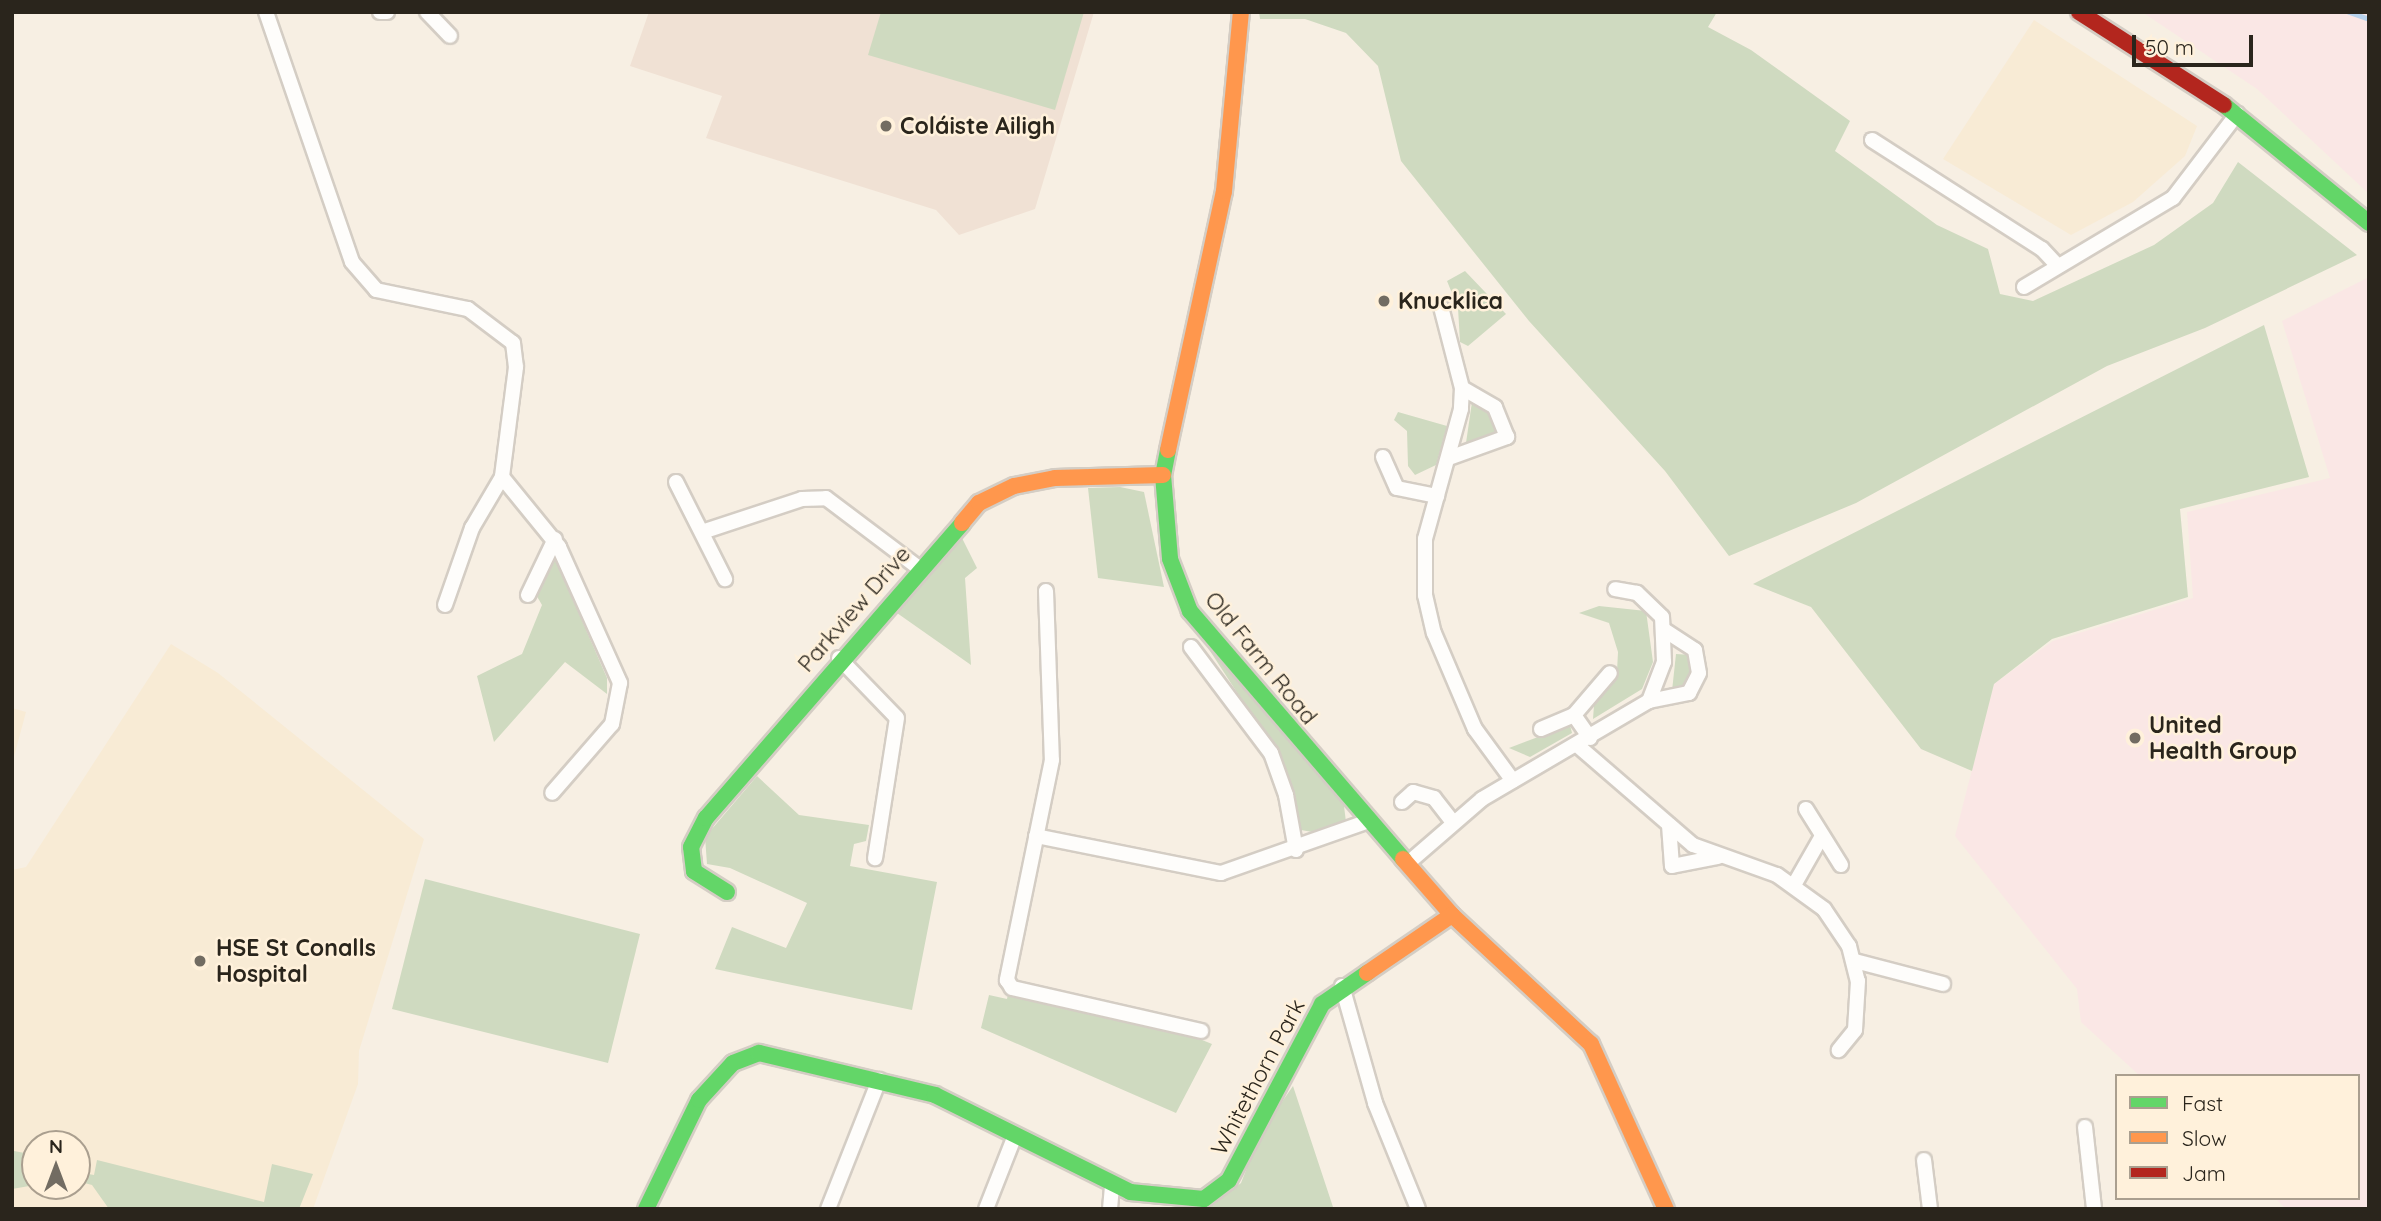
<!DOCTYPE html>
<html>
<head>
<meta charset="utf-8">
<style>
  body { margin:0 }
  #map { position:relative; width:2381px; height:1221px; overflow:hidden; background:#f7efe3; font-family:Quicksand,sans-serif }
  div>[style] { position:absolute }
  .built>* { inset:0; background:#f8ebd5 }
  .industrial>* { inset:0; background:#fae7e5 }
  .education>* { inset:0; background:#f0e1d4 }
  .green>* { inset:0; background:#cfdac0 }
  .stream>* { height:5px; margin:-2.5px; padding:0 2.5px; transform-origin:2.5px; border-radius:2.5px; background:#b7d2ec }
  .roads { filter:drop-shadow(2px 0 #d4cdc4) drop-shadow(-2px 0 #d4cdc4) drop-shadow(0 2px #d4cdc4) drop-shadow(0 -2px #d4cdc4) }
  .street>* { height:14px; margin:-7px; padding:0 7px; transform-origin:7px; border-radius:7px; background:#fefdfb }
  .fast>* { height:16px; margin:-8px; padding:0 8px; transform-origin:8px; border-radius:8px; background:#63d668 }
  .slow>* { height:16px; margin:-8px; padding:0 8px; transform-origin:8px; border-radius:8px; background:#ff974d }
  .jam>* { height:16px; margin:-8px; padding:0 8px; transform-origin:8px; border-radius:8px; background:#b3261e }
  .dots>* { width:19px; height:19px; translate:-50% -50%; box-sizing:border-box; border:4px solid #fff1db; border-radius:50% }
  span { translate:-50% -50%; white-space:nowrap; text-align:center; line-height:1.15; -webkit-text-stroke:5px #fff1db; paint-order:stroke }
  .poi-label { font-size:23px; color:#2a251c; font-weight:700 }
  .left { translate:0 -50%; text-align:left }
  .street-label { font-size:23px; color:#2a251c }
  .frame { position:absolute; inset:0; border:14px solid #2a251c; pointer-events:none }
  .legend { position:absolute; left:2115px; top:1074px; width:245px; height:126px; box-sizing:border-box; background:#fff1db; border:2px solid #aa9f8f; margin:0; padding:9px 12px; list-style:none; font-size:21px; color:#2a251c }
  .legend li { display:flex; align-items:center; gap:14px; height:35px }
  .legend b { width:35px; border:2px solid #aa9f8f }
  .north { position:absolute; left:21px; top:1130px; width:70px; height:70px; box-sizing:border-box; background:#fff1db; border:2px solid #aa9f8f; border-radius:50%; rotate:0deg; font-size:19px; font-weight:700; line-height:28px; text-align:center; color:#2a251c }
  .north::after { content:''; display:block; margin:auto; width:24px; height:32px; background:#726c62; clip-path:polygon(50% 0,100% 100%,50% 72%,0 100%) }
  .scale { position:absolute; left:2132px; top:35px; width:121px; height:32px; box-sizing:border-box; border:4px solid #2a251c; border-top:0; padding-left:9px; font-size:21px; line-height:24px; white-space:nowrap; color:#2a251c; -webkit-text-stroke:5px #fff1db; paint-order:stroke }
</style>
</head>
<body>
<div id="map">
  <div class="built">
    <div style="clip-path:polygon(2034px 20px,2197px 126px,2185px 156px,2133px 202px,2071px 235px,1943px 159px)"></div>
    <div style="clip-path:polygon(evenodd,171px 644px,218px 673px,424px 839px,359px 1051px,358px 1084px,313px 1209px,12px 1209px,12px 870px,26px 867px,171px 644px,35px 1144px,77px 1144px,77px 1186px,35px 1186px,35px 1144px)"></div>
    <div style="clip-path:polygon(12px 708px,26px 712px,12px 764px)"></div>
  </div>
  <div class="industrial">
    <div style="clip-path:polygon(2142px 12px,2369px 12px,2369px 194px,2257px 89px)"></div>
    <div style="clip-path:polygon(2369px 277px,2369px 1209px,2286px 1209px,2275px 1198px,2358px 1198px,2358px 1076px,2140px 1076px,2081px 1022px,2077px 989px,1955px 836px,1994px 684px,2053px 641px,2193px 598px,2187px 512px,2330px 478px,2282px 321px)"></div>
  </div>
  <div class="education">
    <div style="clip-path:polygon(649px 12px,1094px 12px,1035px 209px,959px 235px,936px 210px,706px 138px,722px 96px,630px 66px)"></div>
  </div>
  <div class="green">
    <div style="clip-path:polygon(881px 12px,1084px 12px,1055px 110px,868px 55px)"></div>
    <div style="clip-path:polygon(1259px 12px,1717px 12px,1708px 27px,1751px 50px,1850px 121px,1835px 151px,1937px 225px,1988px 249px,2000px 294px,2033px 301px,2154px 245px,2213px 203px,2238px 162px,2357px 255px,2205px 328px,2107px 366px,1856px 503px,1729px 556px,1665px 471px,1529px 321px,1401px 161px,1378px 66px,1346px 33px,1305px 19px,1260px 19px)"></div>
    <div style="clip-path:polygon(1465px 271px,1506px 314px,1468px 346px,1460px 342px,1458px 308px,1447px 281px)"></div>
    <div style="clip-path:polygon(2264px 325px,2309px 477px,2180px 509px,2188px 597px,2052px 639px,1994px 684px,1972px 771px,1921px 749px,1811px 607px,1753px 584px)"></div>
    <div style="clip-path:polygon(1472px 402px,1494px 418px,1500px 434px,1466px 443px)"></div>
    <div style="clip-path:polygon(1398px 412px,1447px 426px,1436px 465px,1415px 475px,1408px 466px,1407px 431px,1394px 420px)"></div>
    <div style="clip-path:polygon(1120px 487px,1144px 492px,1164px 587px,1098px 578px,1088px 488px)"></div>
    <div style="clip-path:polygon(961px 536px,977px 568px,965px 578px,971px 665px,897px 613px)"></div>
    <div style="clip-path:polygon(554px 556px,607px 678px,607px 694px,565px 662px,494px 742px,477px 676px,522px 654px,542px 605px,535px 593px)"></div>
    <div style="clip-path:polygon(1599px 606px,1646px 611px,1653px 662px,1642px 689px,1593px 719px,1594px 705px,1617px 671px,1618px 652px,1609px 623px,1579px 613px)"></div>
    <div style="clip-path:polygon(1199px 634px,1344px 806px,1346px 822px,1318px 833px,1301px 830px,1279px 757px)"></div>
    <div style="clip-path:polygon(1676px 654px,1692px 655px,1696px 664px,1684px 689px,1672px 691px)"></div>
    <div style="clip-path:polygon(1570px 725px,1572px 733px,1530px 757px,1509px 748px)"></div>
    <div style="clip-path:polygon(757px 776px,799px 815px,869px 825px,866px 841px,854px 844px,850px 866px,937px 882px,912px 1010px,715px 969px,732px 927px,786px 948px,807px 903px,730px 868px,707px 864px,705px 837px)"></div>
    <div style="clip-path:polygon(425px 879px,640px 934px,608px 1063px,392px 1009px)"></div>
    <div style="clip-path:polygon(1008px 994px,1155px 1021px,1212px 1044px,1176px 1113px,981px 1028px,989px 995px,1007px 999px)"></div>
    <div style="clip-path:polygon(1293px 1086px,1333px 1207px,1184px 1209px,1211px 1207px,1241px 1183px,1261px 1132px)"></div>
    <div style="clip-path:polygon(14px 1151px,35px 1155px,35px 1185px,12px 1189px)"></div>
    <div style="clip-path:polygon(97px 1160px,264px 1202px,272px 1164px,313px 1174px,299px 1209px,109px 1209px,92px 1185px,77px 1181px,77px 1172px,94px 1175px)"></div>
  </div>
  <div class="stream">
    <div style="left:2349px;top:12px;width:21px;rotate:19deg"></div>
  </div>
  <div class="roads">
    <div class="street">
      <div style="left:266px;top:12px;width:264px;rotate:71deg"></div>
      <div style="left:352px;top:262px;width:37px;rotate:49deg"></div>
      <div style="left:376px;top:290px;width:94px;rotate:11.7deg"></div>
      <div style="left:468px;top:309px;width:56px;rotate:37.1deg"></div>
      <div style="left:513px;top:343px;width:24px;rotate:83deg"></div>
      <div style="left:516px;top:367px;width:111px;rotate:97.3deg"></div>
      <div style="left:380px;top:12px;width:7px"></div>
      <div style="left:427px;top:12px;width:33px;rotate:46deg"></div>
      <div style="left:1872px;top:140px;width:202px;rotate:32.7deg"></div>
      <div style="left:2042px;top:249px;width:23px;rotate:47deg"></div>
      <div style="left:2024px;top:287px;width:174px;rotate:-30.9deg"></div>
      <div style="left:2173px;top:198px;width:106px;rotate:-52.7deg"></div>
      <div style="left:1441px;top:307px;width:84px;rotate:75.5deg"></div>
      <div style="left:1462px;top:388px;width:21px;rotate:93deg"></div>
      <div style="left:1461px;top:409px;width:135px;rotate:105.5deg"></div>
      <div style="left:1425px;top:539px;width:56px;rotate:90deg"></div>
      <div style="left:1425px;top:595px;width:39px;rotate:77deg"></div>
      <div style="left:1434px;top:633px;width:104px;rotate:66.9deg"></div>
      <div style="left:1475px;top:729px;width:64px;rotate:53.8deg"></div>
      <div style="left:1383px;top:457px;width:34px;rotate:66deg"></div>
      <div style="left:1397px;top:488px;width:41px;rotate:11.3deg"></div>
      <div style="left:1449px;top:458px;width:62px;rotate:-19.9deg"></div>
      <div style="left:1507px;top:437px;width:32px;rotate:-112deg"></div>
      <div style="left:1495px;top:407px;width:38px;rotate:-150deg"></div>
      <div style="left:676px;top:482px;width:109px;rotate:63.2deg"></div>
      <div style="left:702px;top:532px;width:105px;rotate:-18.3deg"></div>
      <div style="left:802px;top:499px;width:24px;rotate:-2deg"></div>
      <div style="left:826px;top:498px;width:116px;rotate:37deg"></div>
      <div style="left:1046px;top:591px;width:169px;rotate:88deg"></div>
      <div style="left:1052px;top:760px;width:225px;rotate:101.6deg"></div>
      <div style="left:1007px;top:980px;width:9px;rotate:58deg"></div>
      <div style="left:1012px;top:988px;width:194px;rotate:12.8deg"></div>
      <div style="left:528px;top:595px;width:62px;rotate:-64.3deg"></div>
      <div style="left:445px;top:605px;width:82px;rotate:-70.7deg"></div>
      <div style="left:472px;top:528px;width:59px;rotate:-59.5deg"></div>
      <div style="left:502px;top:477px;width:90px;rotate:50.8deg"></div>
      <div style="left:559px;top:547px;width:149px;rotate:65.8deg"></div>
      <div style="left:620px;top:683px;width:42px;rotate:101deg"></div>
      <div style="left:612px;top:724px;width:91px;rotate:131deg"></div>
      <div style="left:1191px;top:647px;width:133px;rotate:53deg"></div>
      <div style="left:1271px;top:753px;width:45px;rotate:70.3deg"></div>
      <div style="left:1286px;top:795px;width:56px;rotate:79.7deg"></div>
      <div style="left:839px;top:658px;width:83px;rotate:46deg"></div>
      <div style="left:897px;top:718px;width:142px;rotate:98.9deg"></div>
      <div style="left:1649px;top:701px;width:41px;rotate:-11.3deg"></div>
      <div style="left:1689px;top:693px;width:22px;rotate:-63deg"></div>
      <div style="left:1699px;top:673px;width:23px;rotate:-100deg"></div>
      <div style="left:1695px;top:650px;width:37px;rotate:-147deg"></div>
      <div style="left:1574px;top:715px;width:28px;rotate:55deg"></div>
      <div style="left:1541px;top:729px;width:36px;rotate:-23deg"></div>
      <div style="left:1574px;top:715px;width:55px;rotate:-49.4deg"></div>
      <div style="left:1577px;top:745px;width:153px;rotate:40.8deg"></div>
      <div style="left:1693px;top:845px;width:89px;rotate:19.7deg"></div>
      <div style="left:1777px;top:875px;width:58px;rotate:35.9deg"></div>
      <div style="left:1824px;top:909px;width:45px;rotate:56deg"></div>
      <div style="left:1849px;top:946px;width:36px;rotate:76deg"></div>
      <div style="left:1858px;top:981px;width:49px;rotate:93.5deg"></div>
      <div style="left:1855px;top:1030px;width:26px;rotate:129deg"></div>
      <div style="left:1402px;top:802px;width:15px;rotate:-42deg"></div>
      <div style="left:1413px;top:792px;width:22px;rotate:16deg"></div>
      <div style="left:1434px;top:798px;width:29px;rotate:52deg"></div>
      <div style="left:1806px;top:809px;width:66px;rotate:58deg"></div>
      <div style="left:1669px;top:825px;width:41px;rotate:85.8deg"></div>
      <div style="left:1672px;top:866px;width:47px;rotate:-11.1deg"></div>
      <div style="left:1036px;top:836px;width:189px;rotate:11.3deg"></div>
      <div style="left:1221px;top:873px;width:157px;rotate:-19.4deg"></div>
      <div style="left:1407px;top:864px;width:99px;rotate:-40.9deg"></div>
      <div style="left:1482px;top:799px;width:194px;rotate:-30.4deg"></div>
      <div style="left:1649px;top:701px;width:42px;rotate:-69deg"></div>
      <div style="left:1664px;top:662px;width:45px;rotate:-92.5deg"></div>
      <div style="left:1662px;top:617px;width:35px;rotate:-136deg"></div>
      <div style="left:1637px;top:593px;width:22px;rotate:-170deg"></div>
      <div style="left:1794px;top:885px;width:56px;rotate:-60.3deg"></div>
      <div style="left:1855px;top:961px;width:91px;rotate:14.6deg"></div>
      <div style="left:1342px;top:986px;width:122px;rotate:74.2deg"></div>
      <div style="left:1375px;top:1103px;width:114px;rotate:67.9deg"></div>
      <div style="left:2085px;top:1127px;width:82px;rotate:83.7deg"></div>
      <div style="left:1924px;top:1160px;width:49px;rotate:83deg"></div>
      <div style="left:828px;top:1209px;width:139px;rotate:-68.4deg"></div>
      <div style="left:986px;top:1209px;width:76px;rotate:-68.5deg"></div>
      <div style="left:1110px;top:1209px;width:25px;rotate:-85deg"></div>
    </div>
    <div class="fast">
      <div style="left:2224px;top:105px;width:187px;rotate:39.1deg"></div>
      <div style="left:1168px;top:450px;width:25px;rotate:101deg"></div>
      <div style="left:1163px;top:475px;width:84px;rotate:85.2deg"></div>
      <div style="left:1170px;top:559px;width:56px;rotate:69deg"></div>
      <div style="left:1190px;top:611px;width:327px;rotate:49.3deg"></div>
      <div style="left:727px;top:892px;width:39px;rotate:-148deg"></div>
      <div style="left:694px;top:871px;width:24px;rotate:-97deg"></div>
      <div style="left:691px;top:847px;width:33px;rotate:-63deg"></div>
      <div style="left:706px;top:818px;width:391px;rotate:-49deg"></div>
      <div style="left:646px;top:1209px;width:121px;rotate:-64.1deg"></div>
      <div style="left:699px;top:1100px;width:50px;rotate:-47.4deg"></div>
      <div style="left:733px;top:1063px;width:28px;rotate:-21deg"></div>
      <div style="left:759px;top:1053px;width:181px;rotate:13.4deg"></div>
      <div style="left:935px;top:1095px;width:218px;rotate:26.4deg"></div>
      <div style="left:1130px;top:1192px;width:74px;rotate:5.4deg"></div>
      <div style="left:1204px;top:1199px;width:31px;rotate:-37deg"></div>
      <div style="left:1229px;top:1180px;width:199px;rotate:-62.1deg"></div>
      <div style="left:1322px;top:1004px;width:55px;rotate:-34.6deg"></div>
    </div>
    <div class="slow">
      <div style="left:1168px;top:450px;width:265px;rotate:-77.8deg"></div>
      <div style="left:1224px;top:191px;width:180px;rotate:-84.6deg"></div>
      <div style="left:962px;top:523px;width:26px;rotate:-50deg"></div>
      <div style="left:979px;top:503px;width:39px;rotate:-26deg"></div>
      <div style="left:1014px;top:486px;width:42px;rotate:-11deg"></div>
      <div style="left:1055px;top:478px;width:108px;rotate:-1.6deg"></div>
      <div style="left:1403px;top:859px;width:74px;rotate:48.8deg"></div>
      <div style="left:1452px;top:915px;width:190px;rotate:42.9deg"></div>
      <div style="left:1591px;top:1044px;width:181px;rotate:65.6deg"></div>
      <div style="left:1367px;top:973px;width:103px;rotate:-34.3deg"></div>
    </div>
    <div class="jam">
      <div style="left:2079px;top:12px;width:172px;rotate:32.7deg"></div>
    </div>
  </div>
  <div class="dots">
    <div style="left:886px;top:126px;background:#726c62"></div>
    <div style="left:1384px;top:301px;background:#726c62"></div>
    <div style="left:2135px;top:738px;background:#726c62"></div>
    <div style="left:200px;top:961px;background:#726c62"></div>
  </div>
  <div class="poi-label">
    <span class="left" style="left:900px;top:126px">Coláiste Ailigh</span>
    <span class="left" style="left:1398px;top:301px">Knucklica</span>
    <span class="left" style="left:2149px;top:738px">United<br>Health Group</span>
    <span class="left" style="left:216px;top:961px">HSE St Conalls<br>Hospital</span>
  </div>
  <div class="street-label">
    <span style="left:854px;top:609px;rotate:-49deg">Parkview Drive</span>
    <span style="left:1261px;top:658px;rotate:51deg">Old Farm Road</span>
    <span style="left:1258px;top:1077px;rotate:-62deg">Whitethorn Park</span>
  </div>
  <div class="frame"></div>
  <ul class="legend">
  <li><b style="height:9px;background:#63d668"></b>Fast</li>
  <li><b style="height:9px;background:#ff974d"></b>Slow</li>
  <li><b style="height:9px;background:#b3261e"></b>Jam</li>
  </ul>
  <div class="north">N</div>
  <div class="scale">50 m</div>
</div>
</body>
</html>
